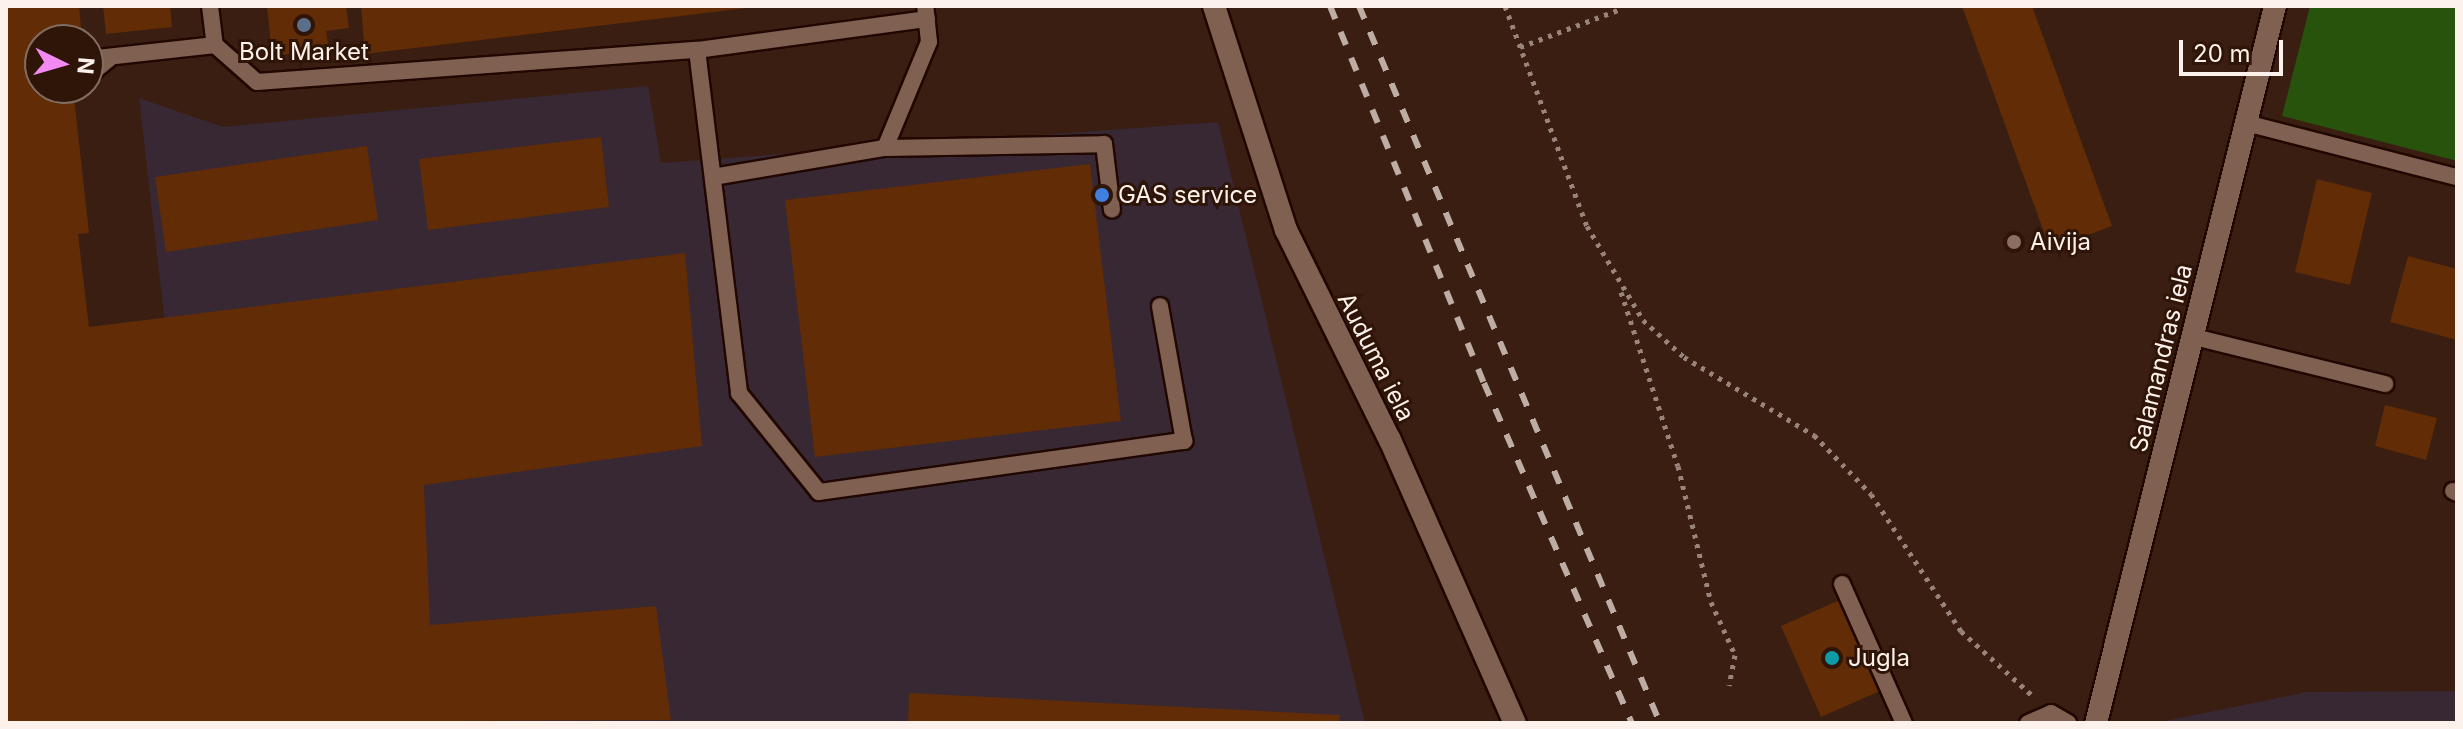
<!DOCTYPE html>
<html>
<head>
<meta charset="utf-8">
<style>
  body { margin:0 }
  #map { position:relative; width:2463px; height:729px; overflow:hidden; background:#3a1e11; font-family:Inter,sans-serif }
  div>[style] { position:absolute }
  .industrial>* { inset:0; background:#372834 }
  .green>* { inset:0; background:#27530c }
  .building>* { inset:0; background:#612c06 }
  .path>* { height:5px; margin-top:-2.5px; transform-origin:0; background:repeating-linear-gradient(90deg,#98847a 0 4px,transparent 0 10px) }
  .roads { filter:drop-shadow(2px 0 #200700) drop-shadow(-2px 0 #200700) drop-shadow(0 2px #200700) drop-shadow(0 -2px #200700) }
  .service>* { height:16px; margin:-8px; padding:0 8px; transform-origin:8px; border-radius:8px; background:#806051 }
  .minor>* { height:22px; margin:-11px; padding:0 11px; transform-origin:11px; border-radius:11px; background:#806051 }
  .tertiary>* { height:22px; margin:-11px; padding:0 11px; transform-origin:11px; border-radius:11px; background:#806051 }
  .rail>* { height:6px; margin-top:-3px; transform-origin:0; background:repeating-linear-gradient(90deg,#beada4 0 14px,transparent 0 28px) }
  .dots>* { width:22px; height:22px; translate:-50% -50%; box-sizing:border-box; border:4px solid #2f1507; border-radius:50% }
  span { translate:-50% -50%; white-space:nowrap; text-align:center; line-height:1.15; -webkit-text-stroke:6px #2f1507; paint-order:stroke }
  .poi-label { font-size:24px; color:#fdf1eb }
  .left { translate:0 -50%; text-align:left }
  .street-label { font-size:24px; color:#fdf1eb }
  .frame { position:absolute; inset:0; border:8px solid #fdf1eb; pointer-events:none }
  .north { position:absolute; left:24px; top:24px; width:80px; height:80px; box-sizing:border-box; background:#2f1507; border:2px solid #816d62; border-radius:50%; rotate:95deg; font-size:22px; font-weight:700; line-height:32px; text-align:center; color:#fdf1eb }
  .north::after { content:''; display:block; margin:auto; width:28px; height:36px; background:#f28af2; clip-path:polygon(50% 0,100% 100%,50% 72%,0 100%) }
  .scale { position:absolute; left:2179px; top:40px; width:104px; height:36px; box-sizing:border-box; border:4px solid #fdf1eb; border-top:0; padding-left:10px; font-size:24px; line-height:28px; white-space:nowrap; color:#fdf1eb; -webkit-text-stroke:6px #2f1507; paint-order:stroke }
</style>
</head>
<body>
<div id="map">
  <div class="industrial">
    <div style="clip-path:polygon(648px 86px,661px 163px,1218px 122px,1365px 723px,6px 723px,6px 347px,166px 333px,139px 98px,223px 127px)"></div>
    <div style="clip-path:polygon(2457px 691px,2457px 723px,2155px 723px,2307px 692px)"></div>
  </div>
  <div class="green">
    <div style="clip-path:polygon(2310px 6px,2457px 6px,2457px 161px,2282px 116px)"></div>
  </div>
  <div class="building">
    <div style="clip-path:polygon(6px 6px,79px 6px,82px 38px,40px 40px,40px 88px,73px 88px,89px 233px,78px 234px,89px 327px,685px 253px,702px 446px,424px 485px,430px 625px,656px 606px,671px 720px,6px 723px)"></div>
    <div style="clip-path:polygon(103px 6px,170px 6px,172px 27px,106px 34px)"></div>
    <div style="clip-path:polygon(267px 6px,346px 6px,349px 28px,326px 31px,329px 49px,272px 56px)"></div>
    <div style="clip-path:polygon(361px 6px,747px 6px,747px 8px,365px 54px)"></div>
    <div style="clip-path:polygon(1962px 6px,2032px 6px,2112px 226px,2050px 249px)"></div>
    <div style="clip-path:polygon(601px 137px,609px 207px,428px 230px,419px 159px)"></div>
    <div style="clip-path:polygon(367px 146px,378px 220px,166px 252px,155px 177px)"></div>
    <div style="clip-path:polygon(1090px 164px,1121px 421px,815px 457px,785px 200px)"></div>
    <div style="clip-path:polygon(2317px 179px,2372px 193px,2350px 285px,2295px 272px)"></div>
    <div style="clip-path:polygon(2408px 256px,2457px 269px,2457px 340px,2390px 322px)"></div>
    <div style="clip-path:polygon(2385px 405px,2437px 418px,2426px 460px,2375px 446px)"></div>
    <div style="clip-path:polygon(1842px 599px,1882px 690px,1821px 717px,1781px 626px)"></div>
    <div style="clip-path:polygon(909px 693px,1340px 715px,1339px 723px,908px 723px)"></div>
  </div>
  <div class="path">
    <div style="left:1505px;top:6px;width:235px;rotate:69.6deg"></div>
    <div style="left:1587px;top:226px;width:109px;rotate:59.2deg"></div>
    <div style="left:1643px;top:320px;width:55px;rotate:42.1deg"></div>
    <div style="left:1684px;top:357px;width:152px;rotate:31deg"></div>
    <div style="left:1814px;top:435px;width:82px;rotate:46deg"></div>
    <div style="left:1871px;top:494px;width:164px;rotate:56.7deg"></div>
    <div style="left:1961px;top:631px;width:97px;rotate:42.1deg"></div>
    <div style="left:1520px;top:47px;width:105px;rotate:-20.7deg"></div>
    <div style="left:1621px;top:292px;width:183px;rotate:71.9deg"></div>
    <div style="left:1678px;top:466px;width:140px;rotate:76.4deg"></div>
    <div style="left:1711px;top:602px;width:58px;rotate:65.6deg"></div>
    <div style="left:1735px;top:655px;width:31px;rotate:101deg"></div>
  </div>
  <div class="roads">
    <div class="service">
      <div style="left:210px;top:6px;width:39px;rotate:83deg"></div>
      <div style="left:697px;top:50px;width:232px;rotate:-7.7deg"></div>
      <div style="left:88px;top:59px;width:128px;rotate:-6.3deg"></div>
      <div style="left:215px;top:45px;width:56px;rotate:41.4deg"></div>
      <div style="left:257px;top:82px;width:441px;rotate:-4.2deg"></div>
      <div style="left:697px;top:50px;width:346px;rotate:83deg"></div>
      <div style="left:739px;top:393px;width:127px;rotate:51.1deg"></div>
      <div style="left:819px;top:492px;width:369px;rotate:-8deg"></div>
      <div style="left:1184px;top:441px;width:137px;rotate:-100.1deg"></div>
      <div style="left:88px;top:76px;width:28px;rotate:-39deg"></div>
      <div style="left:73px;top:89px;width:1px;rotate:-45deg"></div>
      <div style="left:2246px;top:123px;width:218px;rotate:14.4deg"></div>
      <div style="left:885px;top:148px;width:219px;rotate:-1deg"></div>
      <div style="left:1104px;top:144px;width:66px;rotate:83.1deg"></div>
      <div style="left:713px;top:177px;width:174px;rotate:-9.6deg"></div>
      <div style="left:885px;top:148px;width:115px;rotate:-67.5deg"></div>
      <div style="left:929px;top:42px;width:36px;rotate:-96deg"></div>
      <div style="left:2194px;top:337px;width:197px;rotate:13.8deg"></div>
      <div style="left:2453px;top:491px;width:4px;rotate:27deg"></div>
      <div style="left:1842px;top:584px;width:152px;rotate:66deg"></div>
      <div style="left:2028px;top:723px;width:25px;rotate:-23deg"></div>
      <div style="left:2051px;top:713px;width:20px;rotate:30deg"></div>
    </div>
    <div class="minor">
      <div style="left:1214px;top:6px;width:235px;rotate:72.2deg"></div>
      <div style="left:1286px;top:230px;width:234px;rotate:63.7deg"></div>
      <div style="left:1390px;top:440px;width:309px;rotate:66.2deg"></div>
    </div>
    <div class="tertiary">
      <div style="left:2096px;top:723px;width:739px;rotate:-75.98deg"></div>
    </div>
  </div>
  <div class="rail">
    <div style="left:1330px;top:6px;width:407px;rotate:67.8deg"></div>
    <div style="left:1484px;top:383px;width:371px;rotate:66.5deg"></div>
    <div style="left:1359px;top:6px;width:778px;rotate:67.23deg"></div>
  </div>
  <div class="dots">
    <div style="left:304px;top:25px;background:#5c6f8a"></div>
    <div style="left:1102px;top:195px;background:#3f7fe0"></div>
    <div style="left:2014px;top:242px;background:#8d6e63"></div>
    <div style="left:1832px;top:658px;background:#0f9aa8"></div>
  </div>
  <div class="poi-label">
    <span style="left:304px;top:52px">Bolt Market</span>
    <span class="left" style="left:1118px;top:195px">GAS service</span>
    <span class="left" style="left:2030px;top:242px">Aivija</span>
    <span class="left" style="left:1848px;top:658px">Jugla</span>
  </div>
  <div class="street-label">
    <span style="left:1376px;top:357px;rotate:63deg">Auduma iela</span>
    <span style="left:2161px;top:358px;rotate:-76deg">Salamandras iela</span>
  </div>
  <div class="frame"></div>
  <div class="north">N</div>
  <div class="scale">20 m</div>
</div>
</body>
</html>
